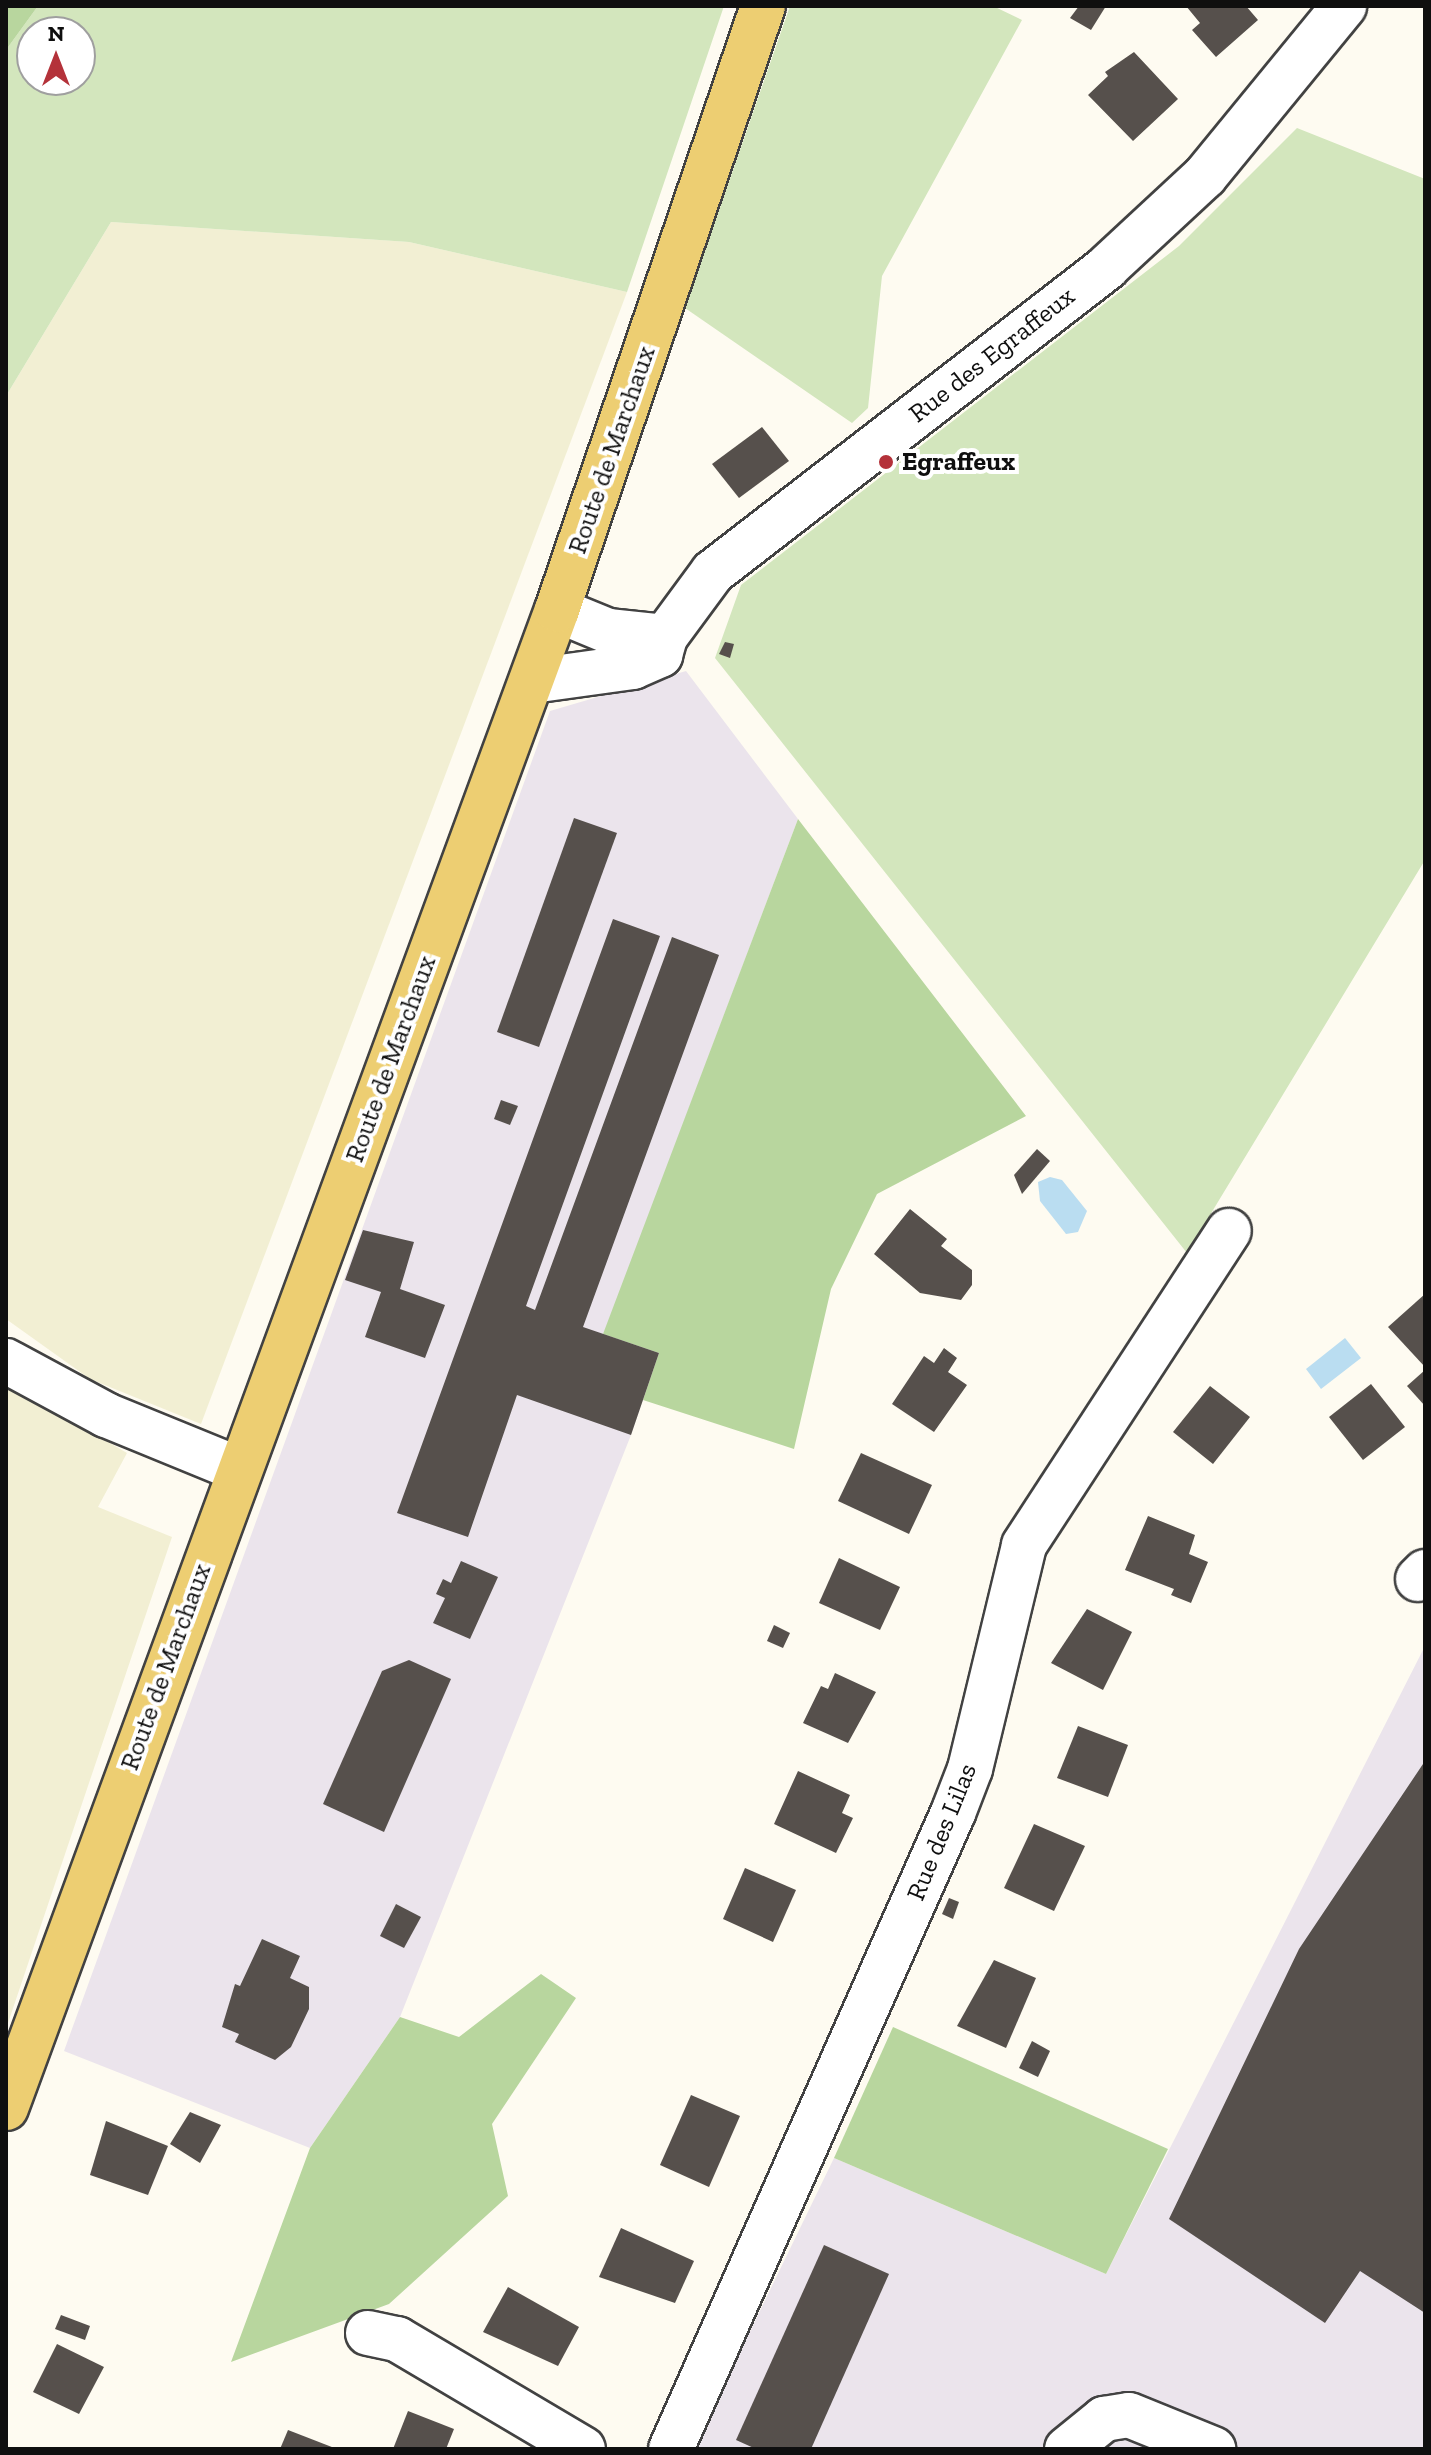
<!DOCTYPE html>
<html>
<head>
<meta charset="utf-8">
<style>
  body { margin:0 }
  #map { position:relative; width:1431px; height:2455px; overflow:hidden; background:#fefbf1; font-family:"Zilla Slab",serif }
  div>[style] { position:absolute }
  .industrial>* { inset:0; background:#ebe4ec }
  .farmland>* { inset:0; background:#f2efd3 }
  .green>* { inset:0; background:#d3e6bd }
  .forest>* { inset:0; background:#b8d69e }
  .water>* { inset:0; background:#baddf1 }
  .building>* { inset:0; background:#56504c }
  .roads { filter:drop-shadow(2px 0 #424242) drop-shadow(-2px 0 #424242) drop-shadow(0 2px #424242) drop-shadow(0 -2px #424242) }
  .minor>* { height:44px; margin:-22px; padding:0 22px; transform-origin:22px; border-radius:22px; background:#fff }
  .major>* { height:44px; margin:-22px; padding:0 22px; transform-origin:22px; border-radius:22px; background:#edce72 }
  .dots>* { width:22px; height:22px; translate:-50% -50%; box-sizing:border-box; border:4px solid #fff; border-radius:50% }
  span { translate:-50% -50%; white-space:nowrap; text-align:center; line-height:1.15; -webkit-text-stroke:8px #fff; paint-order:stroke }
  .street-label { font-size:26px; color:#0f0f0f }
  .poi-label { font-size:26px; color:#0f0f0f; font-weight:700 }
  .left { translate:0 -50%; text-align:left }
  .frame { position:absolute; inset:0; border:8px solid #0f0f0f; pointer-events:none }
  .north { position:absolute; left:16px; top:16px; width:80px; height:80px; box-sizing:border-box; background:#fff; border:2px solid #9f9f9f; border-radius:50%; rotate:0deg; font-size:22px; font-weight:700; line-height:32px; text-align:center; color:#0f0f0f }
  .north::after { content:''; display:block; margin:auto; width:28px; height:36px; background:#b4323a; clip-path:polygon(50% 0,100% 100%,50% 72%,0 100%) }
</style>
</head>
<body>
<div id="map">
  <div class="industrial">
    <div style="clip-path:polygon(686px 671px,798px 819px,604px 1334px,659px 1353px,631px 1435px,400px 2017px,310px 2148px,64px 2051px,550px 711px)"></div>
    <div style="clip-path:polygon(1425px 1646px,1425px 2449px,693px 2449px,834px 2158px,1106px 2274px)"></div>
  </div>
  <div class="farmland">
    <div style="clip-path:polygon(111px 222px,409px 242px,627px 292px,201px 1424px,90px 1379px,6px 1319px,6px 396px)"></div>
    <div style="clip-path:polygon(6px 1382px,127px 1453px,98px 1507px,172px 1537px,6px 2029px)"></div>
  </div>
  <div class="green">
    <div style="clip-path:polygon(evenodd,38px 6px,724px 6px,627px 292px,409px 242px,111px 222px,6px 396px,6px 50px,38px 6px,32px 32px,80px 32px,80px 80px,32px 80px,32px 32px)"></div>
    <div style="clip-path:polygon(790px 6px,993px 6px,1022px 20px,882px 276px,868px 408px,852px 423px,685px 308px)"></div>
    <div style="clip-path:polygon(1297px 128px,1425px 179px,1425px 860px,1187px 1253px,715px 658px,741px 585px,1179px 246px)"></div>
  </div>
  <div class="forest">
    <div style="clip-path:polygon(6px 6px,38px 6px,6px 50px)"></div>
    <div style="clip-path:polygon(798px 819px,1026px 1116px,877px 1194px,831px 1289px,794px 1449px,643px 1400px,659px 1353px,603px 1334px)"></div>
    <div style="clip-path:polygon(541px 1974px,576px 1998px,492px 2124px,508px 2196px,389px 2304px,231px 2362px,310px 2148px,400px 2017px,459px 2037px)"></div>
    <div style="clip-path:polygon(893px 2027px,1168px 2149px,1106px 2274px,834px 2158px)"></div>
  </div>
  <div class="water">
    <div style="clip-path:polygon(1050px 1177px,1062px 1180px,1087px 1211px,1078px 1232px,1066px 1234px,1040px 1201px,1038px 1182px)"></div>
    <div style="clip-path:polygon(1345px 1338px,1361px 1358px,1321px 1389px,1306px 1369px)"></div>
  </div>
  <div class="building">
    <div style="clip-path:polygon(1079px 6px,1106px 6px,1091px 30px,1070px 18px)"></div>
    <div style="clip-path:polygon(1186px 6px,1246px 6px,1258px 20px,1216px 57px,1192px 30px,1200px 23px)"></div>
    <div style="clip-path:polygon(1134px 52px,1178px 99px,1133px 141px,1088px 95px,1108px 76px,1105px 72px)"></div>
    <div style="clip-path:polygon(762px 427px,789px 461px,739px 498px,712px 464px)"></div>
    <div style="clip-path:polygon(725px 642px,734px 644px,730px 658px,719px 654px)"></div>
    <div style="clip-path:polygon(574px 818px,617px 833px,539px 1047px,497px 1032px)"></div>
    <div style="clip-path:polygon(613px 919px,660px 936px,526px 1306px,535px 1310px,672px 937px,719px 955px,583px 1327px,659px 1353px,631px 1435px,517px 1395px,468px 1537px,397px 1513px)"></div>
    <div style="clip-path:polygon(501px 1100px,518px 1106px,510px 1125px,494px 1119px)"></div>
    <div style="clip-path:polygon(1037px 1149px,1050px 1161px,1022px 1194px,1014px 1175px)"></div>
    <div style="clip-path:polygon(910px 1209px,947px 1239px,941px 1246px,972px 1270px,972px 1285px,961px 1300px,920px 1293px,874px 1254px)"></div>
    <div style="clip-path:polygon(363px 1230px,414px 1242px,400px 1289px,445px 1305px,425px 1358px,365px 1337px,381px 1292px,345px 1280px)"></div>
    <div style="clip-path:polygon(1425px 1294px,1425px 1367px,1388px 1327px)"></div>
    <div style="clip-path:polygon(944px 1348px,957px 1358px,948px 1372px,967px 1385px,934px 1432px,892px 1404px,924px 1356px,934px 1363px)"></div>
    <div style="clip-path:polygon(1425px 1370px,1425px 1406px,1407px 1386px)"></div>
    <div style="clip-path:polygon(1371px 1384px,1405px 1427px,1363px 1460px,1329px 1417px)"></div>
    <div style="clip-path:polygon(1210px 1386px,1250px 1417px,1213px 1464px,1173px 1432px)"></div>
    <div style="clip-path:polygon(861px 1453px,932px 1485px,909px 1534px,838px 1501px)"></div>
    <div style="clip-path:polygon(1148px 1516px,1195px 1535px,1189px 1554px,1208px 1562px,1191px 1603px,1171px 1595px,1174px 1589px,1125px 1570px)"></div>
    <div style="clip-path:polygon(839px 1558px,900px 1587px,880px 1630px,819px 1603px)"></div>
    <div style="clip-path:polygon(461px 1561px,498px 1577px,470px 1639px,433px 1623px,445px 1598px,436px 1594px,443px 1579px,451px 1583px)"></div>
    <div style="clip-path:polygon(1087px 1609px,1132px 1632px,1103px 1690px,1051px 1663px)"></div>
    <div style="clip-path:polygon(774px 1625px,790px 1633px,783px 1648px,767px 1641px)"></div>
    <div style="clip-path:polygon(409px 1660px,451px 1679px,384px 1832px,323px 1804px,382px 1671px)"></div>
    <div style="clip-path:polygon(835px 1673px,876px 1692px,848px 1743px,803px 1723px,821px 1686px,828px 1689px)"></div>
    <div style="clip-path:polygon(1078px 1726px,1128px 1745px,1108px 1797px,1057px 1778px)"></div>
    <div style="clip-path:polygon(1425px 1761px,1425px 2313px,1360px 2271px,1325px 2323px,1169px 2219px,1299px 1949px)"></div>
    <div style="clip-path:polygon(798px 1771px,850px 1795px,842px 1813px,853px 1818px,836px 1853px,774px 1824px)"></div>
    <div style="clip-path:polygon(1034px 1824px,1085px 1846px,1054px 1911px,1004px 1888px)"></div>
    <div style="clip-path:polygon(745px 1868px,796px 1890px,773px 1942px,723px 1919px)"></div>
    <div style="clip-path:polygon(949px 1898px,959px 1902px,953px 1919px,942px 1914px)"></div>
    <div style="clip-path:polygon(396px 1904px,421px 1917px,404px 1948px,380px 1936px)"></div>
    <div style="clip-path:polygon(262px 1939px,300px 1956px,290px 1978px,309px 1987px,309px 2009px,291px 2047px,275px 2060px,235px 2042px,239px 2034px,222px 2027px,235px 1984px,240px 1986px)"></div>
    <div style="clip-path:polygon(994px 1960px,1036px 1978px,1006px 2048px,957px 2026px)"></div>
    <div style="clip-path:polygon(1032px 2041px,1050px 2051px,1038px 2077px,1019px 2068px)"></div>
    <div style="clip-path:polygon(691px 2095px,740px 2116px,709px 2187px,660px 2165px)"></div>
    <div style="clip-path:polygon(190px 2112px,221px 2125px,200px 2163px,170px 2144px)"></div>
    <div style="clip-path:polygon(106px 2121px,168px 2146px,148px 2195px,90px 2175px)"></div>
    <div style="clip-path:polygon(621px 2228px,694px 2261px,675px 2303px,599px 2277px)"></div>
    <div style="clip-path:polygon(824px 2245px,889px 2274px,811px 2449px,756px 2449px,736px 2440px)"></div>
    <div style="clip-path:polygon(508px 2287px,579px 2327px,558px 2366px,483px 2332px)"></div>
    <div style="clip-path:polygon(61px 2315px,90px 2326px,85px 2340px,55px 2329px)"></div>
    <div style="clip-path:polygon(57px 2344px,104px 2367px,79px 2414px,33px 2392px)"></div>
    <div style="clip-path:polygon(408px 2411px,454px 2429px,446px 2449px,393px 2449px)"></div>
    <div style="clip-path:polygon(288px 2430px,337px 2449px,280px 2449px)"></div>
  </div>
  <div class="roads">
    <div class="minor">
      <div style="left:557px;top:610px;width:55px;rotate:22.4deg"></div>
      <div style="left:608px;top:631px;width:57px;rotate:6deg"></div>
      <div style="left:532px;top:681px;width:102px;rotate:-7.9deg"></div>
      <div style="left:633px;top:667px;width:30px;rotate:-24deg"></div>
      <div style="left:660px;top:655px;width:19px;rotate:-74deg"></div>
      <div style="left:665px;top:637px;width:81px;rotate:-53.6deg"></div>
      <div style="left:713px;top:572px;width:498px;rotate:-37.7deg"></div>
      <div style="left:1107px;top:267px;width:134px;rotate:-42.9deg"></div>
      <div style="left:1205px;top:176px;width:220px;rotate:-50.7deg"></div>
      <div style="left:6px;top:1361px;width:114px;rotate:28.4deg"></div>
      <div style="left:106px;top:1415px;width:143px;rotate:22.2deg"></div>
      <div style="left:1418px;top:1579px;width:10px;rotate:-45deg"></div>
      <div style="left:368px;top:2333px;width:30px;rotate:12deg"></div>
      <div style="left:397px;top:2339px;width:216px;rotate:30.6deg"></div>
      <div style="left:671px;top:2449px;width:696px;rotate:-66.09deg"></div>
      <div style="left:953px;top:1813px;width:47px;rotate:-68.9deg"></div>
      <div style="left:970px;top:1769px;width:230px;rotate:-76.4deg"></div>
      <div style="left:1024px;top:1545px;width:375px;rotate:-56.9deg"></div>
      <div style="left:1067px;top:2449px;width:48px;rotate:-39deg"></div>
      <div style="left:1104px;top:2419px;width:25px;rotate:-9deg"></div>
      <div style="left:1129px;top:2415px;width:91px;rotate:22deg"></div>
    </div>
    <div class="major">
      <div style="left:6px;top:2108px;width:1596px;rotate:-69.81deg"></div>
      <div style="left:557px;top:610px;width:638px;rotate:-71.17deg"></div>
    </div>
  </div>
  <div class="dots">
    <div style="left:886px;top:462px;background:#b4323a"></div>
  </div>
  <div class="street-label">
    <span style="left:992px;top:355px;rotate:-38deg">Rue des Egraffeux</span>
    <span style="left:612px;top:450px;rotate:-71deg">Route de Marchaux</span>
    <span style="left:391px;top:1059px;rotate:-70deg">Route de Marchaux</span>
    <span style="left:166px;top:1667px;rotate:-70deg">Route de Marchaux</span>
    <span style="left:942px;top:1832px;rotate:-68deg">Rue des Lilas</span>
  </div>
  <div class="poi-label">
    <span class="left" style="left:902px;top:462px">Egraffeux</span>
  </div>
  <div class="frame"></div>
  <div class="north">N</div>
</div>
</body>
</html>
